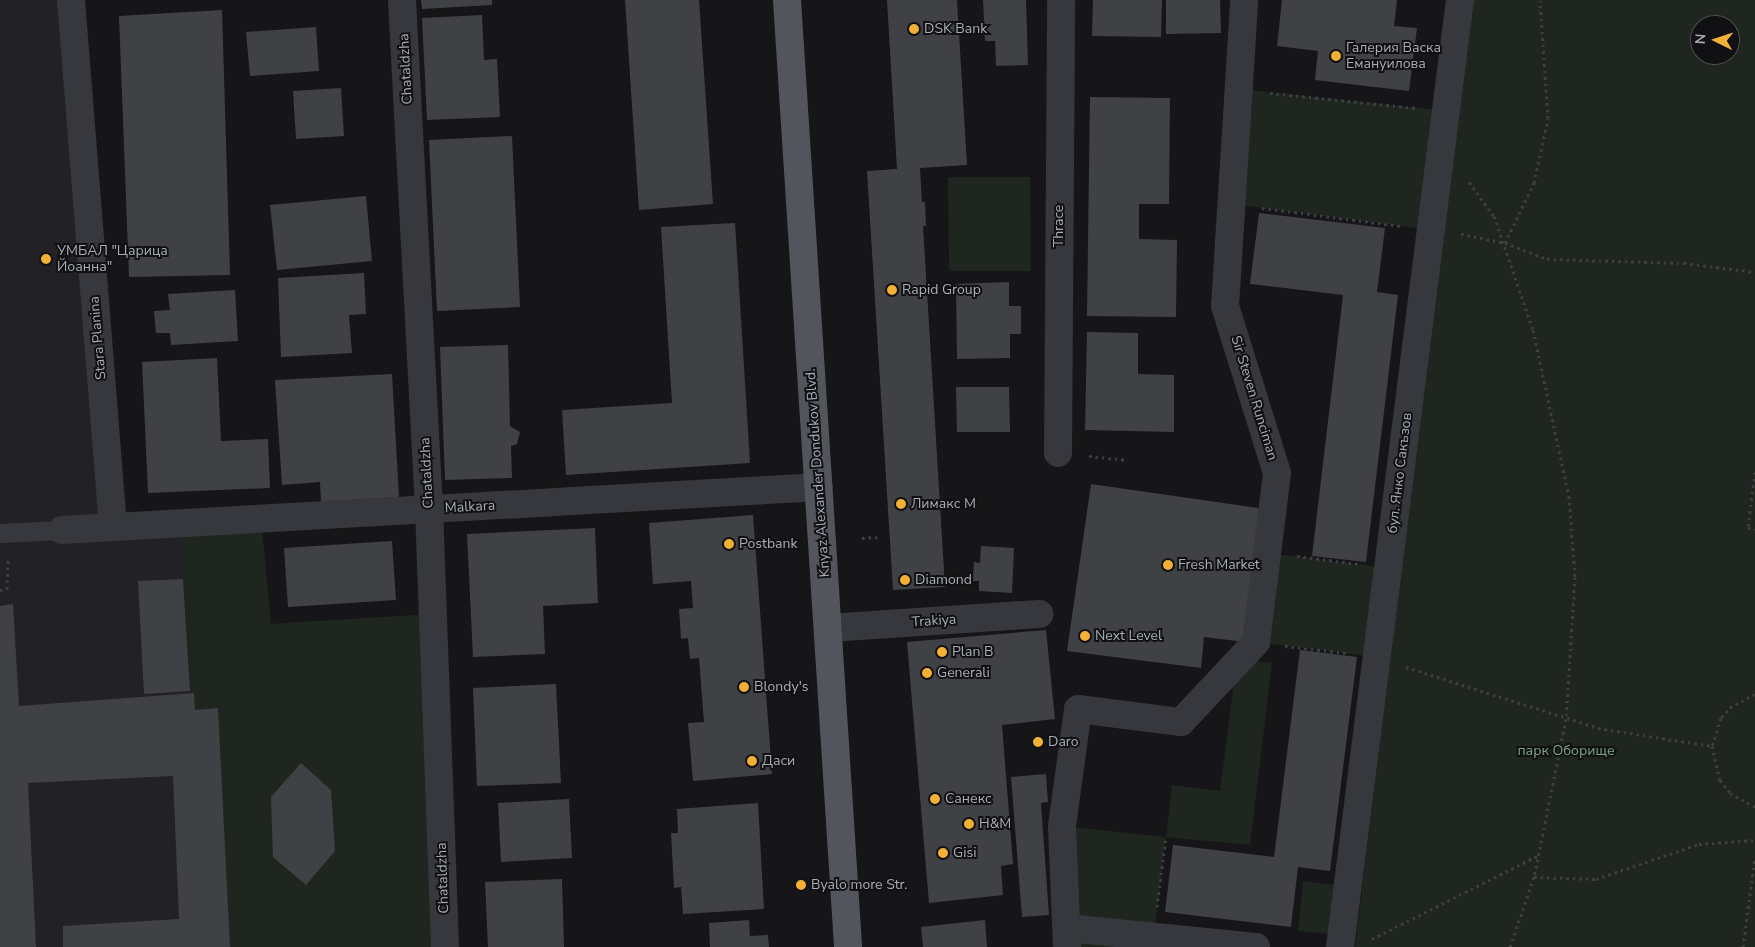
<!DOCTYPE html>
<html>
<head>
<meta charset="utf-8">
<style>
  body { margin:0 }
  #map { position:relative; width:1755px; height:947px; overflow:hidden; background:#161618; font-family:"Nunito Sans",sans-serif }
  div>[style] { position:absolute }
  .built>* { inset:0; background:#222225 }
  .green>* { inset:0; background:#1e261f }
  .building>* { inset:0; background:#404145 }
  .path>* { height:3px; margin-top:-1.5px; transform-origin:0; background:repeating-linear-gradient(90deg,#3d3f44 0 2.5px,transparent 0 6.5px) }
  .lane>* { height:19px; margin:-9.5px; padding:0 9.5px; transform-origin:9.5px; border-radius:9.5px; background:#37383d }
  .street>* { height:28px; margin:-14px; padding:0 14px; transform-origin:14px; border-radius:14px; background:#37383d }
  .primary>* { height:28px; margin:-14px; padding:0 14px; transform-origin:14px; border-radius:14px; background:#53555c }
  .dots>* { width:14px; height:14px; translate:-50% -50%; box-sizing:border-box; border:2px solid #111113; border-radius:50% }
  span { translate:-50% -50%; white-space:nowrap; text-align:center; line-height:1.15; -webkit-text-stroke:4px #111113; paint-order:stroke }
  .poi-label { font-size:14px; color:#a8adb8 }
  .left { translate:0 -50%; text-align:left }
  .street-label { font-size:14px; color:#a8adb8 }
  .park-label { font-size:14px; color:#7fa381 }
  .north { position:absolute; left:1690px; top:15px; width:50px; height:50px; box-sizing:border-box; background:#111113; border:1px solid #4d4f55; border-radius:50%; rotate:274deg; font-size:14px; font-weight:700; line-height:20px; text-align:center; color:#a8adb8 }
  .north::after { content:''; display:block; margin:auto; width:18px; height:22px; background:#f2b134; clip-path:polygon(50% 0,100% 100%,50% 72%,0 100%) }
</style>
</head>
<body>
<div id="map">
  <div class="built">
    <div style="clip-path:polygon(0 0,71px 0,113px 526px,181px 523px,271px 624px,433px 614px,445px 947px,0 947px)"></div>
  </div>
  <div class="green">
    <div style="clip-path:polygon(evenodd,1470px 0,1755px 0,1755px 947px,1355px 947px,1470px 0,1700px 25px,1730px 25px,1730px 55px,1700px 55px,1700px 25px)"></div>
    <div style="clip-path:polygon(1239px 89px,1446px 111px,1432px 230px,1231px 204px)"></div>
    <div style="clip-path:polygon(948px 177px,1030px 177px,1031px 271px,949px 271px)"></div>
    <div style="clip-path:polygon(261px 518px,271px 624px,433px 614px,445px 947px,230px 947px,217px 708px,195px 710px,194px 693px,190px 691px,181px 523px)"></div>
    <div style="clip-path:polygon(1269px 553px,1388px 568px,1376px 657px,1256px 642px)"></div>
    <div style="clip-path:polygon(1237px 659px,1272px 663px,1250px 845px,1166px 837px,1154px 935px,1256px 947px,1067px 947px,1062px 826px,1166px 837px,1172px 785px,1220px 791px)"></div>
    <div style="clip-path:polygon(1303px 881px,1335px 885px,1330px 934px,1298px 931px)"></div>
  </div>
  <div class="building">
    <div style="clip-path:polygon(421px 0,492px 0,492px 5px,422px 9px)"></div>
    <div style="clip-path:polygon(625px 0,699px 0,713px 204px,639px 210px)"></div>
    <div style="clip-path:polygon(887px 0,957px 0,967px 165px,920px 168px,922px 202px,925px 202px,926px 226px,923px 226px,945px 587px,893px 590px,867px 171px,897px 169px)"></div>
    <div style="clip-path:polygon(983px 0,1026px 0,1028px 65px,996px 66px,995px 41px,985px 41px)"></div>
    <div style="clip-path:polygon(1093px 0,1162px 0,1161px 37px,1092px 36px)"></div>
    <div style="clip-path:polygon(1166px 0,1220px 0,1221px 33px,1166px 34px)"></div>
    <div style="clip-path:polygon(1282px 0,1397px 0,1394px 26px,1417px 28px,1409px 91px,1315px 80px,1318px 51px,1277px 46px)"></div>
    <div style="clip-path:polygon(222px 10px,230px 275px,129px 277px,119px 16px)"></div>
    <div style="clip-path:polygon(482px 15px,484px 60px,497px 59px,500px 117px,427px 120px,422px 18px)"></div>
    <div style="clip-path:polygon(316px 27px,319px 71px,250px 76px,246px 32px)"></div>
    <div style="clip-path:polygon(341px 88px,344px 136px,296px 139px,293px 91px)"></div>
    <div style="clip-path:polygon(1090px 97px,1170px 98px,1169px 204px,1139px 204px,1139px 239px,1177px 240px,1176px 317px,1087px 316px)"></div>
    <div style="clip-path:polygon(512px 136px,520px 307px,437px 311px,429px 140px)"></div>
    <div style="clip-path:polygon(366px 196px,372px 261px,277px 270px,270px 205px)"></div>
    <div style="clip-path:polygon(1259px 213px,1385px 228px,1377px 292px,1398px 295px,1366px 562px,1312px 556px,1343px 295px,1250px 284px)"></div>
    <div style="clip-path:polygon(735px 223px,750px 463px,566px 475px,562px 410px,672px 403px,661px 227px)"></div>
    <div style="clip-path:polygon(364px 273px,366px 314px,349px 315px,352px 353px,281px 357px,278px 278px)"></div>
    <div style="clip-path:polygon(1009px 282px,1009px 306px,1021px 306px,1021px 334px,1010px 334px,1010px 358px,957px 359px,956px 284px)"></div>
    <div style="clip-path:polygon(235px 290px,238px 341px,171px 345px,170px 333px,156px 333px,154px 311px,170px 310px,168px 294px)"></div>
    <div style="clip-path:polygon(1087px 332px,1138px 333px,1138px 374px,1174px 375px,1174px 432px,1085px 430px)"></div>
    <div style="clip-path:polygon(508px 345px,510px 426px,520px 432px,517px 444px,511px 446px,512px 478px,445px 480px,440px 347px)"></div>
    <div style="clip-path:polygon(217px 358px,221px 441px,268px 439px,270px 488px,148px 493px,142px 362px)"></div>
    <div style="clip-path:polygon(392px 374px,399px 497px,321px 502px,320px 482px,282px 485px,275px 380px)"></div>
    <div style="clip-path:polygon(956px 387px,1009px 387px,1010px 432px,957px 432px)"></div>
    <div style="clip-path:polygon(1091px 484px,1265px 509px,1245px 642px,1204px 637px,1201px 668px,1067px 651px)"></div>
    <div style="clip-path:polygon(753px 515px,772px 774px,693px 781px,688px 723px,704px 722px,699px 658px,690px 659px,688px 638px,681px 639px,679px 609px,693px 608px,691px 581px,653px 584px,649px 523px)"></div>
    <div style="clip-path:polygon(595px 528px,598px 603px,543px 606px,545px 654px,473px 657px,467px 534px)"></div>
    <div style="clip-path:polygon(392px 541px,396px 600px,288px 607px,284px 548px)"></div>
    <div style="clip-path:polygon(981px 546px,1014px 548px,1012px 593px,979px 591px,979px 581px,973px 581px,974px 562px,980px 563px)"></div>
    <div style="clip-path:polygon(183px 579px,190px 691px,144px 694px,138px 581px)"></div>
    <div style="clip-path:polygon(13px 604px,19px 706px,194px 693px,195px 710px,218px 708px,230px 947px,63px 947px,63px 926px,179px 919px,173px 776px,28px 783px,36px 947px,0 947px,0 606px)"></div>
    <div style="clip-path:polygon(1046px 630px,1055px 719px,1002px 725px,1013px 864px,1001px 866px,1003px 895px,929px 903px,907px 642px)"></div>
    <div style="clip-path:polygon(1300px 650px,1357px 657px,1330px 871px,1298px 867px,1291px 927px,1165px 912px,1173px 845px,1274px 857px)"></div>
    <div style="clip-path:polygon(556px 684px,561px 783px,477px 786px,473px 688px)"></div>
    <div style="clip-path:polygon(301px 763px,331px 790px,335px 851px,306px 885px,273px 857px,271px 797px)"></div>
    <div style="clip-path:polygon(1046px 774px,1048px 802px,1041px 803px,1049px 915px,1022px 917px,1011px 777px)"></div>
    <div style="clip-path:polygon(569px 799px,572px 858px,501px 862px,498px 803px)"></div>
    <div style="clip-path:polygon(758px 803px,764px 909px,683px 914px,681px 887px,674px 888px,671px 833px,678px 833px,677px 809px)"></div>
    <div style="clip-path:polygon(562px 879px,564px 947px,488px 947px,485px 882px)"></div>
    <div style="clip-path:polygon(749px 920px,750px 936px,768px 935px,769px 947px,710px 947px,709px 923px)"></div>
    <div style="clip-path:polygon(985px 920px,987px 947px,923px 947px,921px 927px)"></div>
  </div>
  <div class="path">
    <div style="left:1270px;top:93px;width:146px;rotate:5.9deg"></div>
    <div style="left:1469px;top:182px;width:42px;rotate:53.7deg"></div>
    <div style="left:1494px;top:216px;width:120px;rotate:71.1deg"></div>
    <div style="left:1533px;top:330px;width:170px;rotate:77.8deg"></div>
    <div style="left:1569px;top:496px;width:81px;rotate:85.8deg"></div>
    <div style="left:1575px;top:577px;width:142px;rotate:93.6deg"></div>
    <div style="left:1566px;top:719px;width:161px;rotate:101.4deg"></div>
    <div style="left:1534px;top:877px;width:74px;rotate:108.9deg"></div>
    <div style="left:1262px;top:208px;width:139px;rotate:7.4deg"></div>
    <div style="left:1461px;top:234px;width:45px;rotate:11.6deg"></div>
    <div style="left:1505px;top:243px;width:45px;rotate:20.9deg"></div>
    <div style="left:1547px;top:259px;width:137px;rotate:1.7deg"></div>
    <div style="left:1684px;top:263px;width:72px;rotate:7.2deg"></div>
    <div style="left:1505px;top:243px;width:67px;rotate:-64.2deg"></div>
    <div style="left:1534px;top:183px;width:66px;rotate:-77.8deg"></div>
    <div style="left:1548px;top:118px;width:118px;rotate:-93.9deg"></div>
    <div style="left:1089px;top:456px;width:39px;rotate:6deg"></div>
    <div style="left:1755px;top:472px;width:56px;rotate:97.1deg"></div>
    <div style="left:1748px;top:528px;width:7px;rotate:8deg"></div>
    <div style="left:862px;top:538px;width:17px;rotate:-3deg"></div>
    <div style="left:767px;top:544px;width:18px;rotate:-3deg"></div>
    <div style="left:1297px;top:556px;width:62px;rotate:7.5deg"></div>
    <div style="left:0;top:590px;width:7px;rotate:-8deg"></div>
    <div style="left:7px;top:589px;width:31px;rotate:-88deg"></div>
    <div style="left:1285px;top:646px;width:61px;rotate:6.5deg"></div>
    <div style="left:1406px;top:667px;width:201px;rotate:17.6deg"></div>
    <div style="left:1598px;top:728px;width:115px;rotate:9deg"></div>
    <div style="left:1755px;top:694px;width:26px;rotate:152deg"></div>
    <div style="left:1732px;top:706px;width:16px;rotate:133deg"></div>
    <div style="left:1721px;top:718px;width:29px;rotate:108deg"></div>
    <div style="left:1712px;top:746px;width:35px;rotate:77deg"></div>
    <div style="left:1720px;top:780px;width:16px;rotate:52deg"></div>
    <div style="left:1730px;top:793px;width:29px;rotate:29deg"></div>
    <div style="left:1534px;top:877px;width:62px;rotate:1.8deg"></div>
    <div style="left:1596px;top:879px;width:109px;rotate:-18.8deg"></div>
    <div style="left:1699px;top:844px;width:56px;rotate:-4.1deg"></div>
    <div style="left:1157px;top:907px;width:71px;rotate:-82.7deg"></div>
    <div style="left:1372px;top:939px;width:187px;rotate:-26.7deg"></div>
    <div style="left:1743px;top:947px;width:91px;rotate:-82.4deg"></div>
  </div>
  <div class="lane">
    <div style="left:0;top:533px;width:62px;rotate:-2.8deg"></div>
  </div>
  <div class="street">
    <div style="left:71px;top:0;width:529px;rotate:85.44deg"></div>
    <div style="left:402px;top:0;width:510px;rotate:86.96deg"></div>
    <div style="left:429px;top:509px;width:438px;rotate:87.9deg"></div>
    <div style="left:1058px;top:453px;width:453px;rotate:-89.6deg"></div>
    <div style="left:62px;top:530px;width:758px;rotate:-3.25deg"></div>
    <div style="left:828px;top:628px;width:212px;rotate:-3.8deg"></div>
    <div style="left:1067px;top:928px;width:190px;rotate:5.7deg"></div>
    <div style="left:1067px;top:947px;width:121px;rotate:-92.4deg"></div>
    <div style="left:1062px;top:826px;width:118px;rotate:-82.2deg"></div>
    <div style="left:1078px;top:709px;width:104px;rotate:7.2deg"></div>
    <div style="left:1181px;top:722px;width:110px;rotate:-46.8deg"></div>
    <div style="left:1256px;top:642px;width:170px;rotate:-82.9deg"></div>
    <div style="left:1277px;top:473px;width:175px;rotate:-107.3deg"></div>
    <div style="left:1225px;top:306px;width:307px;rotate:-86.4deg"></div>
    <div style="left:1340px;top:947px;width:955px;rotate:-82.78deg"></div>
  </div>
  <div class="primary">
    <div style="left:787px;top:0;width:949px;rotate:86.31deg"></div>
  </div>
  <div class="dots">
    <div style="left:914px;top:29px;background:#f2b134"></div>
    <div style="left:1336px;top:56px;background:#f2b134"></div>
    <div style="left:46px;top:259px;background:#f2b134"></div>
    <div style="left:892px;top:290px;background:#f2b134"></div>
    <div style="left:901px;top:504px;background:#f2b134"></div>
    <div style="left:729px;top:544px;background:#f2b134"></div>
    <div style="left:1168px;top:565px;background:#f2b134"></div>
    <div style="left:905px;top:580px;background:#f2b134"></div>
    <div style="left:1085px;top:636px;background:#f2b134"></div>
    <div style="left:942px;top:652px;background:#f2b134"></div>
    <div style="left:927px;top:673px;background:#f2b134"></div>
    <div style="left:744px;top:687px;background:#f2b134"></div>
    <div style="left:1038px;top:742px;background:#f2b134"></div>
    <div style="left:752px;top:761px;background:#f2b134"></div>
    <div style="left:935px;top:799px;background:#f2b134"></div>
    <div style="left:969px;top:824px;background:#f2b134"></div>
    <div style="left:943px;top:853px;background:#f2b134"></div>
    <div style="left:801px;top:885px;background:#f2b134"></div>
  </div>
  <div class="poi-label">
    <span class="left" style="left:924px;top:29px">DSK Bank</span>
    <span class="left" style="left:1346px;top:56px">Галерия Васка<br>Емануилова</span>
    <span class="left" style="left:57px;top:259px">УМБАЛ "Царица<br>Йоанна"</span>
    <span class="left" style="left:902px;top:290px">Rapid Group</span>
    <span class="left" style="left:911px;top:504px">Лимакс М</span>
    <span class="left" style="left:739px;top:544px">Postbank</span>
    <span class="left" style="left:1178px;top:565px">Fresh Market</span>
    <span class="left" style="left:915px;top:580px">Diamond</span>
    <span class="left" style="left:1095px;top:636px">Next Level</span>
    <span class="left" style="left:952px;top:652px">Plan B</span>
    <span class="left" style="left:937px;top:673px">Generali</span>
    <span class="left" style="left:754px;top:687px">Blondy's</span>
    <span class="left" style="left:1048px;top:742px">Daro</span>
    <span class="left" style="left:762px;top:761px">Даси</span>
    <span class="left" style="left:945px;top:799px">Санекс</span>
    <span class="left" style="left:979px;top:824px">H&amp;M</span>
    <span class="left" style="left:953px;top:853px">Gisi</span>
    <span class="left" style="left:811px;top:885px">Byalo more Str.</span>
  </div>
  <div class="street-label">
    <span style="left:406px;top:69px;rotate:-93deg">Chataldzha</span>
    <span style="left:1059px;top:226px;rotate:-90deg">Thrace</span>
    <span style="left:98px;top:338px;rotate:-95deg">Stara Planina</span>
    <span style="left:1254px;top:398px;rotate:73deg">Sir Steven Runciman</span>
    <span style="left:427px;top:473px;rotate:-93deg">Chataldzha</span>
    <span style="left:818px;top:473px;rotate:-94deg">Knyaz Alexander Dondukov Blvd.</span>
    <span style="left:1400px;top:473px;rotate:-83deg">бул. Янко Сакъзов</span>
    <span style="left:470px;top:507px;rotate:-3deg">Malkara</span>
    <span style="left:934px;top:621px;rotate:-4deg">Trakiya</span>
    <span style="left:443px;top:878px;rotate:-92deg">Chataldzha</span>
  </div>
  <div class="park-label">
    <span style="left:1566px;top:751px">парк Оборище</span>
  </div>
  <div class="north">N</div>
</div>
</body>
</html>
